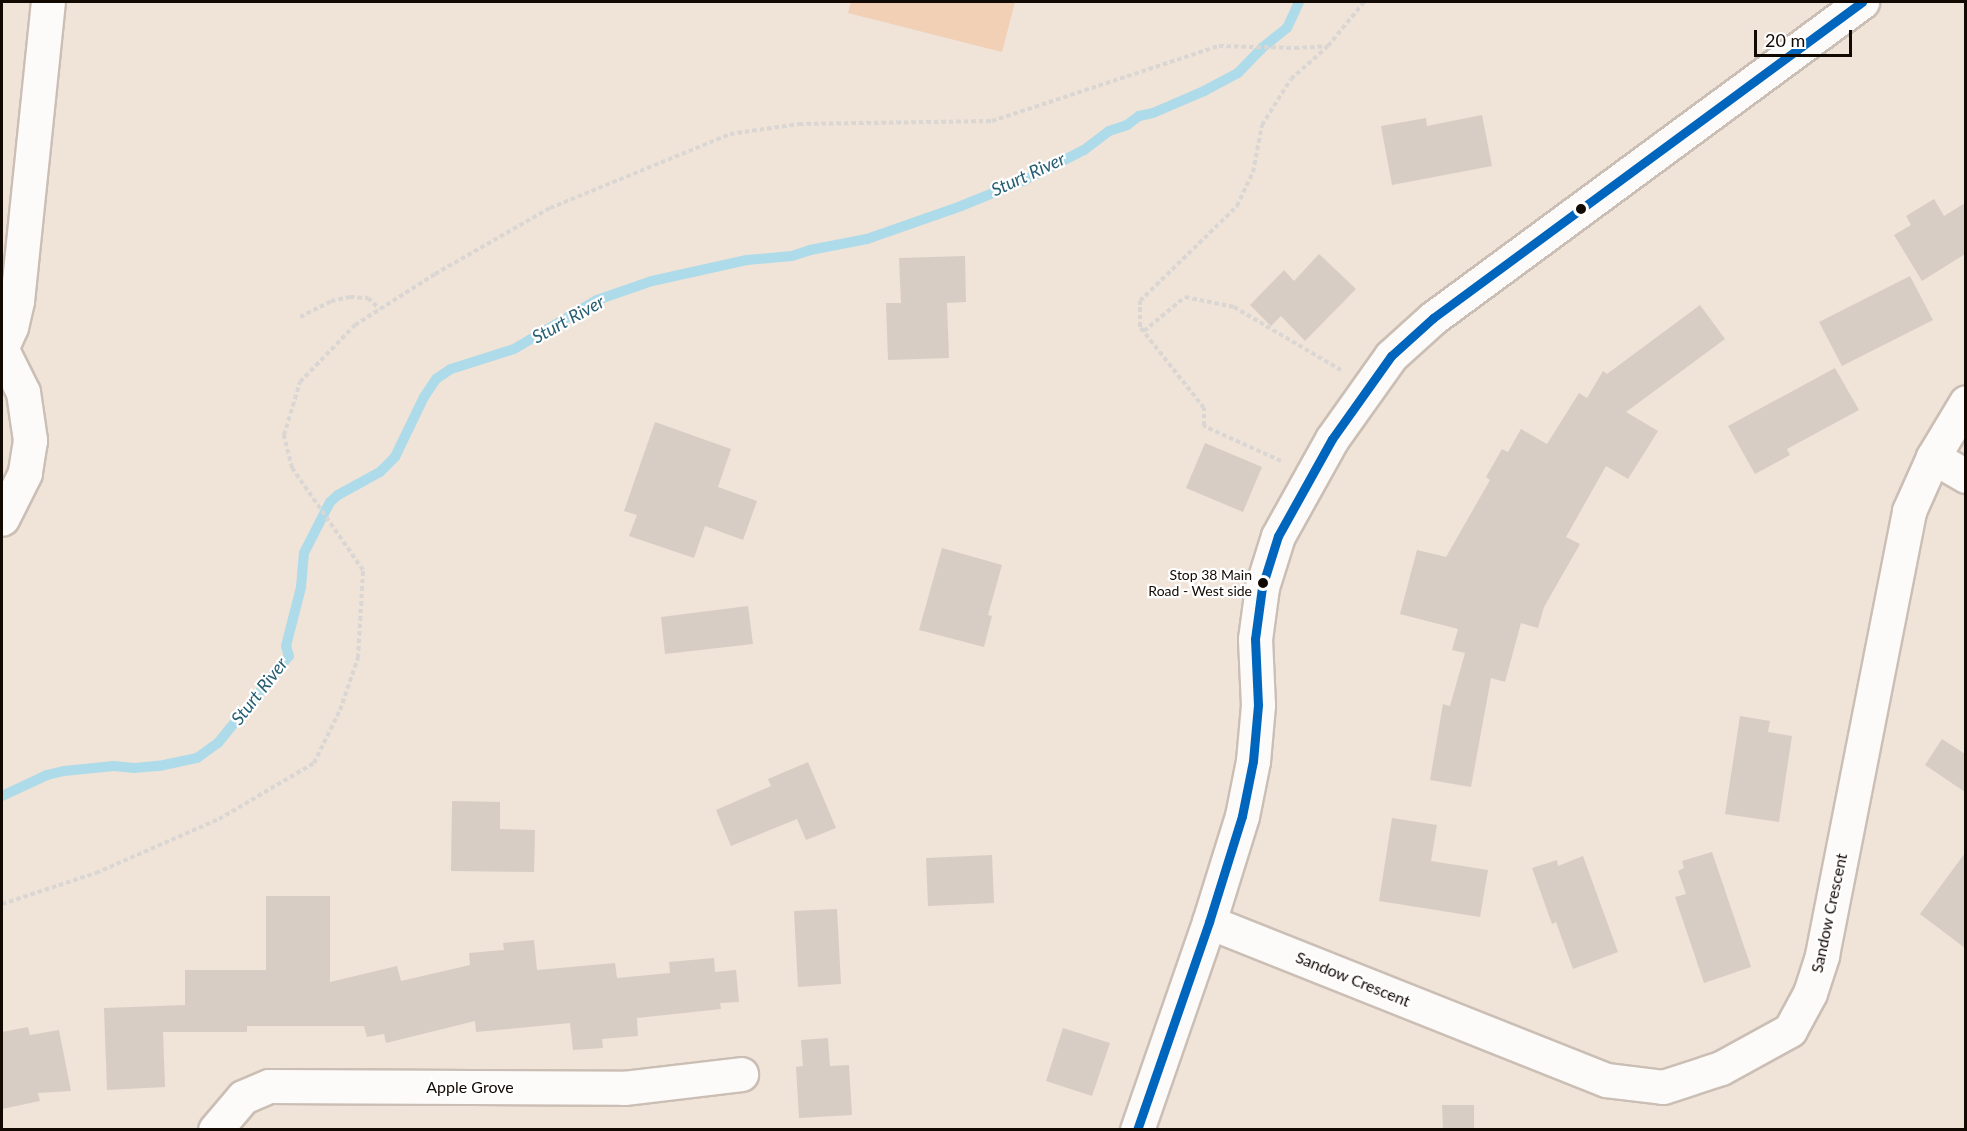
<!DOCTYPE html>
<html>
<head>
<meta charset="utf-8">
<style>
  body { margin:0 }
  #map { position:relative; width:1967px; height:1131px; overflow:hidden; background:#f0e3d8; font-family:Lato,sans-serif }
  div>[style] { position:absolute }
  .green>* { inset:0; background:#f1d0b6 }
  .stream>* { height:10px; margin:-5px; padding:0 5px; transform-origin:5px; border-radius:5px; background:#aedbe9 }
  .building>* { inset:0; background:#d8cdc4 }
  .path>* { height:4px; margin-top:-2px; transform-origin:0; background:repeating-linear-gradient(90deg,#dad6d3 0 4.5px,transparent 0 7.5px) }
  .roads { filter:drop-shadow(2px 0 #cbbfb5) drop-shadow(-2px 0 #cbbfb5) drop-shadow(0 2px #cbbfb5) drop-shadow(0 -2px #cbbfb5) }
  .minor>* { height:33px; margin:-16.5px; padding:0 16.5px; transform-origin:16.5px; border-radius:16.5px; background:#fdfbf9 }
  .major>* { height:33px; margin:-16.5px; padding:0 16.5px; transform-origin:16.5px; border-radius:16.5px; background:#fdfbf9 }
  .bus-1>* { height:9px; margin:-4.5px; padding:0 4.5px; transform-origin:4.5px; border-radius:4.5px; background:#0065bd }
  .dots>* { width:16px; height:16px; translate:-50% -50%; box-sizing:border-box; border:3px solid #fff; border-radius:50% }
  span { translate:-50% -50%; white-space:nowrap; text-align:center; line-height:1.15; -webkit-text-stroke:4.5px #fff; paint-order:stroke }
  .bus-label { font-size:14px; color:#130903 }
  .right { translate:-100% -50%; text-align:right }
  .street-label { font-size:16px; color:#130903 }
  .water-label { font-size:18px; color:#265e71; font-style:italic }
  .frame { position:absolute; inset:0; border:3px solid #130903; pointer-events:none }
  .scale { position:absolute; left:1754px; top:30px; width:98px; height:27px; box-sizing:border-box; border:3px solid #130903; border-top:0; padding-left:8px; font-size:18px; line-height:21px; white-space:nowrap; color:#130903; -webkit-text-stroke:4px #fff; paint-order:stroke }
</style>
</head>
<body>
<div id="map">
  <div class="green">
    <div style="clip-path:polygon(851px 2px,1015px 2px,1002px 52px,848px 13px)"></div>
  </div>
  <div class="stream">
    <div style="left:2px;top:796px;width:50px;rotate:-25deg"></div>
    <div style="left:47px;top:775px;width:17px;rotate:-13deg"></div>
    <div style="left:64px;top:771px;width:50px;rotate:-5.7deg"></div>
    <div style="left:114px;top:766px;width:20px;rotate:6deg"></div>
    <div style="left:134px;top:768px;width:25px;rotate:-5deg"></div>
    <div style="left:159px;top:766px;width:39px;rotate:-12deg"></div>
    <div style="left:197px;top:758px;width:26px;rotate:-36deg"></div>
    <div style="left:218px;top:743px;width:112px;rotate:-50.8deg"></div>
    <div style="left:289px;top:656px;width:10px;rotate:-107deg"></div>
    <div style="left:286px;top:646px;width:61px;rotate:-75.7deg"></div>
    <div style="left:301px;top:587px;width:34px;rotate:-85deg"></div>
    <div style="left:304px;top:553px;width:57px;rotate:-63deg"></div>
    <div style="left:330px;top:502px;width:11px;rotate:-41deg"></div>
    <div style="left:338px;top:495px;width:48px;rotate:-28.7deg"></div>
    <div style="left:380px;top:472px;width:21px;rotate:-45deg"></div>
    <div style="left:395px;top:457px;width:67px;rotate:-64.2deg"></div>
    <div style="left:424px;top:397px;width:22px;rotate:-56deg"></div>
    <div style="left:436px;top:379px;width:18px;rotate:-34deg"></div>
    <div style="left:451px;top:369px;width:66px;rotate:-17.6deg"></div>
    <div style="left:514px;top:349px;width:96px;rotate:-30.6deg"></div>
    <div style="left:597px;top:300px;width:58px;rotate:-19.1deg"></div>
    <div style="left:652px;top:281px;width:97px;rotate:-12.5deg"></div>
    <div style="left:747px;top:260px;width:45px;rotate:-5.1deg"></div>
    <div style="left:792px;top:256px;width:19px;rotate:-18deg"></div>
    <div style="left:810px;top:250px;width:58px;rotate:-10.9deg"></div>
    <div style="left:867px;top:239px;width:100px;rotate:-19.3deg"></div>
    <div style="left:961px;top:206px;width:69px;rotate:-22.1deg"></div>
    <div style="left:1025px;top:180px;width:66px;rotate:-27deg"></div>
    <div style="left:1084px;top:150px;width:31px;rotate:-37deg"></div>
    <div style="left:1109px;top:131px;width:19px;rotate:-18deg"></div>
    <div style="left:1127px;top:125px;width:15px;rotate:-37deg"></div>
    <div style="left:1139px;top:116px;width:14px;rotate:-12deg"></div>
    <div style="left:1153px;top:113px;width:56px;rotate:-23.3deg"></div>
    <div style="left:1204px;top:91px;width:38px;rotate:-28deg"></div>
    <div style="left:1238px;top:73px;width:35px;rotate:-46deg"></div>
    <div style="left:1262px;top:48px;width:32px;rotate:-39deg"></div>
    <div style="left:1287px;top:28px;width:29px;rotate:-65deg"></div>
  </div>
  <div class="building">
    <div style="clip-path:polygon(1482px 115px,1492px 166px,1392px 185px,1381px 126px,1426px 118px,1427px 126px)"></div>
    <div style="clip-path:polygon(1934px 199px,1944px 216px,1965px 203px,1965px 254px,1922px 281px,1894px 235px,1911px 225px,1906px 216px)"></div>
    <div style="clip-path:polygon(1319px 254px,1356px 289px,1305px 341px,1281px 316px,1271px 326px,1250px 305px,1284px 270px,1294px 281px)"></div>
    <div style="clip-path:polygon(965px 256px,966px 302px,947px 303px,949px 358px,888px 360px,886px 303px,901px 303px,899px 258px)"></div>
    <div style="clip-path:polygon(1910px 276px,1933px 320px,1842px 366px,1819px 322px)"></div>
    <div style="clip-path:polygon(1700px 305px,1725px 339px,1626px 412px,1658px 431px,1628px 479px,1606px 466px,1566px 537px,1580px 544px,1544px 607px,1538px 628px,1521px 623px,1505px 682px,1491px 678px,1471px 787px,1430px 780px,1443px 704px,1450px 706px,1465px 653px,1452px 650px,1458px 629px,1400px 614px,1417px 550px,1446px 557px,1490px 480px,1486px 477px,1502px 449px,1508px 452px,1521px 429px,1547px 444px,1579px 393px,1587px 398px,1603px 371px,1607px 374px)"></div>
    <div style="clip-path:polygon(1835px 368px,1859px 410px,1787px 449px,1790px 455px,1755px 474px,1728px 426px)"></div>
    <div style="clip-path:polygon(655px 422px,731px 449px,718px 487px,757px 501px,743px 540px,705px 526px,694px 558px,629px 536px,637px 515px,624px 511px)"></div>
    <div style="clip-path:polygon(1205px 443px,1262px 467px,1243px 512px,1186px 488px)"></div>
    <div style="clip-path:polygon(942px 548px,1002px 565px,988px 615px,992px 616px,984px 647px,919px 630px)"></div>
    <div style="clip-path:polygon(748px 606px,753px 644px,665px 654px,661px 617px)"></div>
    <div style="clip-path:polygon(1740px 716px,1770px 721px,1768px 732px,1792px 736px,1779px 822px,1725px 814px)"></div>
    <div style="clip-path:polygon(1942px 739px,1965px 754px,1965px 792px,1925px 765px)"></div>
    <div style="clip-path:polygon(808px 762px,836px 828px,806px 840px,797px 819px,731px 846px,716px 810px,771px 786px,768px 779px)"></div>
    <div style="clip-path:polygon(452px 801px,500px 802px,500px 829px,535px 830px,534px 872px,451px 871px)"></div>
    <div style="clip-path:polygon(1392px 818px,1437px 825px,1431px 861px,1488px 870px,1480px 917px,1379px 901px)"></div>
    <div style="clip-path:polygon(1712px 852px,1751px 967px,1704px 983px,1675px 897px,1686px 894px,1678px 871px,1684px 868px,1682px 861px)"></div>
    <div style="clip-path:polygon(1965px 853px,1965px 948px,1920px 914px)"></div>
    <div style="clip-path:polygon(992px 855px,994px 903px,928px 906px,926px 858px)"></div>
    <div style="clip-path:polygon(1583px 856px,1618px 952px,1573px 969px,1556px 922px,1552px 924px,1532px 868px,1557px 860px,1558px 866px)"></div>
    <div style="clip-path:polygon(266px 896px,330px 896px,330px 982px,397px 966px,401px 981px,470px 965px,469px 953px,504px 950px,503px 943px,534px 940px,537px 970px,615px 963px,617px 978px,670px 973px,669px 962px,714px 958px,715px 972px,736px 970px,739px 1002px,720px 1003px,721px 1009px,637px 1018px,638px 1036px,602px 1039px,603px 1048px,573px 1050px,570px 1023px,476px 1032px,475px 1021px,386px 1043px,384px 1034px,367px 1037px,364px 1026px,247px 1026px,247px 1032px,163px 1032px,165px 1087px,107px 1090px,104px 1008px,185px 1005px,185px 970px,266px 970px)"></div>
    <div style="clip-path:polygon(837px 909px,841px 984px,798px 987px,794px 911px)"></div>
    <div style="clip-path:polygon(28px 1027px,30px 1035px,59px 1030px,71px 1091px,38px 1093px,40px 1101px,2px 1109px,2px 1032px)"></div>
    <div style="clip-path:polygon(1063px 1028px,1110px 1043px,1092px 1096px,1046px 1081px)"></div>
    <div style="clip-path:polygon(828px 1038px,830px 1066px,849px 1065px,852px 1115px,799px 1118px,796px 1067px,803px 1066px,801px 1040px)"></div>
    <div style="clip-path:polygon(1442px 1105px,1474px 1105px,1474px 1130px,1443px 1130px)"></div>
  </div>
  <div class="path">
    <div style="left:300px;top:317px;width:35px;rotate:-27deg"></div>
    <div style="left:331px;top:301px;width:19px;rotate:-12deg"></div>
    <div style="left:350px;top:297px;width:18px;rotate:3deg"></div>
    <div style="left:368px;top:298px;width:16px;rotate:43deg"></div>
    <div style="left:1144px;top:331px;width:53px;rotate:-39.7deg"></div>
    <div style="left:1185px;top:297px;width:50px;rotate:11.5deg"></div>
    <div style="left:1234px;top:307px;width:124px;rotate:30.5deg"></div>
    <div style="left:1281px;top:461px;width:85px;rotate:-155.6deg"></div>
    <div style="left:1204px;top:426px;width:18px;rotate:-90deg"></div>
    <div style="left:1204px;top:408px;width:103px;rotate:-128.3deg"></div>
    <div style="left:1140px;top:327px;width:26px;rotate:-90deg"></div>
    <div style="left:1140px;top:301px;width:136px;rotate:-44.4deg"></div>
    <div style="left:1237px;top:206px;width:38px;rotate:-65deg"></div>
    <div style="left:1253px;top:172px;width:48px;rotate:-79.2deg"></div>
    <div style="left:1262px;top:125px;width:54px;rotate:-57.8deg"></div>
    <div style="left:1291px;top:79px;width:50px;rotate:-41.7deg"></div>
    <div style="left:1328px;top:46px;width:57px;rotate:-50.7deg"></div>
    <div style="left:2px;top:904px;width:99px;rotate:-18.3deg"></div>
    <div style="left:96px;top:873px;width:134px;rotate:-23.7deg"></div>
    <div style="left:219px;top:819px;width:110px;rotate:-30.5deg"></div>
    <div style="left:314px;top:763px;width:59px;rotate:-63.9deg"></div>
    <div style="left:340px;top:710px;width:55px;rotate:-70.9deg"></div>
    <div style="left:358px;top:658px;width:88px;rotate:-86.7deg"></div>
    <div style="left:363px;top:570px;width:124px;rotate:-124.8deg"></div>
    <div style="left:292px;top:468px;width:34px;rotate:-104deg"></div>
    <div style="left:284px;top:435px;width:55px;rotate:-73.2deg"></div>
    <div style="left:300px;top:382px;width:79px;rotate:-46deg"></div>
    <div style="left:355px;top:325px;width:95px;rotate:-32.5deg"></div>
    <div style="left:435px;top:274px;width:133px;rotate:-29.9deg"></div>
    <div style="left:550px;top:208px;width:195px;rotate:-22.3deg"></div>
    <div style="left:730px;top:134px;width:70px;rotate:-8.2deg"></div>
    <div style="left:799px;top:124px;width:193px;rotate:-0.9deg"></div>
    <div style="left:992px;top:121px;width:239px;rotate:-18.3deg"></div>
    <div style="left:1219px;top:46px;width:76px;rotate:1.5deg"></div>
    <div style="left:1295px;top:48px;width:33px;rotate:-3deg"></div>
  </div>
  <div class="roads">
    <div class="minor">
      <div style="left:2px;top:347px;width:22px;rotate:-66deg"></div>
      <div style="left:11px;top:327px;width:27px;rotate:-77deg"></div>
      <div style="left:17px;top:301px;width:301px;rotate:-84.1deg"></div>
      <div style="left:2px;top:350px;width:47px;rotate:63.4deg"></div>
      <div style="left:23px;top:392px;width:49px;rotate:81.7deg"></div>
      <div style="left:30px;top:440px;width:33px;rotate:99deg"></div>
      <div style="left:25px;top:473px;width:51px;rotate:116.6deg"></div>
      <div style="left:1933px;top:457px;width:38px;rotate:30deg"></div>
      <div style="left:1209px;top:922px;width:427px;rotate:21.7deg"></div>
      <div style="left:1606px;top:1080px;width:57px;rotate:7deg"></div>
      <div style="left:1663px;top:1087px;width:61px;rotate:-18.1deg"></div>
      <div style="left:1721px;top:1068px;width:79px;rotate:-28.8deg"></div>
      <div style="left:1790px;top:1030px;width:42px;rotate:-61.6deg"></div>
      <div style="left:1810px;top:993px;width:40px;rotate:-72deg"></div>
      <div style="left:1822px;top:955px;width:452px;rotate:-78.9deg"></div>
      <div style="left:1909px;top:511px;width:59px;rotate:-66deg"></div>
      <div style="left:1933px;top:457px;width:64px;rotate:-59deg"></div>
      <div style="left:215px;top:1130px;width:43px;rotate:-49.7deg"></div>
      <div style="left:243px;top:1097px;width:28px;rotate:-23deg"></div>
      <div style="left:269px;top:1086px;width:355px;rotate:0.3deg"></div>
      <div style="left:624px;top:1088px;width:118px;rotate:-6.8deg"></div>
    </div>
    <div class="major">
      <div style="left:1137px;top:1130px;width:220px;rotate:-70.9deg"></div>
      <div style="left:1209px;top:922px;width:111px;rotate:-72.7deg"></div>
      <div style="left:1242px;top:816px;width:56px;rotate:-78.7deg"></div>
      <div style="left:1253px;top:761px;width:56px;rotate:-84.9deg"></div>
      <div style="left:1258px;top:705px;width:66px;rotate:-92.6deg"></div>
      <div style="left:1255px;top:639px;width:52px;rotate:-82.3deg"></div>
      <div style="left:1262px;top:587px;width:53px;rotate:-72.6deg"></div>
      <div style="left:1278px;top:536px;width:111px;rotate:-60.9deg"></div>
      <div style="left:1332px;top:439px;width:102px;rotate:-54.6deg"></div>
      <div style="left:1391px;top:356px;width:57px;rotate:-42.1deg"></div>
      <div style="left:1433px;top:318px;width:533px;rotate:-36.38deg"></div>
    </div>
  </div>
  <div class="bus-1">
    <div style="left:1137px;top:1130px;width:220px;rotate:-70.9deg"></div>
    <div style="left:1209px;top:922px;width:111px;rotate:-72.7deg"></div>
    <div style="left:1242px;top:816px;width:56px;rotate:-78.7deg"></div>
    <div style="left:1253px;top:761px;width:56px;rotate:-84.9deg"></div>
    <div style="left:1258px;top:705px;width:66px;rotate:-92.6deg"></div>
    <div style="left:1255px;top:639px;width:52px;rotate:-82.3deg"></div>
    <div style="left:1262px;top:587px;width:53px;rotate:-72.6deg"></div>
    <div style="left:1278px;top:536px;width:111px;rotate:-60.9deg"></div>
    <div style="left:1332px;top:439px;width:102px;rotate:-54.6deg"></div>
    <div style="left:1391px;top:356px;width:57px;rotate:-42.1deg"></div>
    <div style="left:1433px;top:318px;width:533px;rotate:-36.38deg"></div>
  </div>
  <div class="dots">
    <div style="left:1581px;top:209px;background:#130903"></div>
    <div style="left:1263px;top:583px;background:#130903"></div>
  </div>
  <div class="bus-label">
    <span class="right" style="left:1252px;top:583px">Stop 38 Main<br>Road - West side</span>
  </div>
  <div class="street-label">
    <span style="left:1829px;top:913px;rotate:-78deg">Sandow Crescent</span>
    <span style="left:1353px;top:979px;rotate:22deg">Sandow Crescent</span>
    <span style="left:470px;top:1087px">Apple Grove</span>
  </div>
  <div class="water-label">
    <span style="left:1028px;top:174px;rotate:-25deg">Sturt River</span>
    <span style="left:568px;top:319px;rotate:-29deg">Sturt River</span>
    <span style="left:259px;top:691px;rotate:-52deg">Sturt River</span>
  </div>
  <div class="frame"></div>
  <div class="scale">20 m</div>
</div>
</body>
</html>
